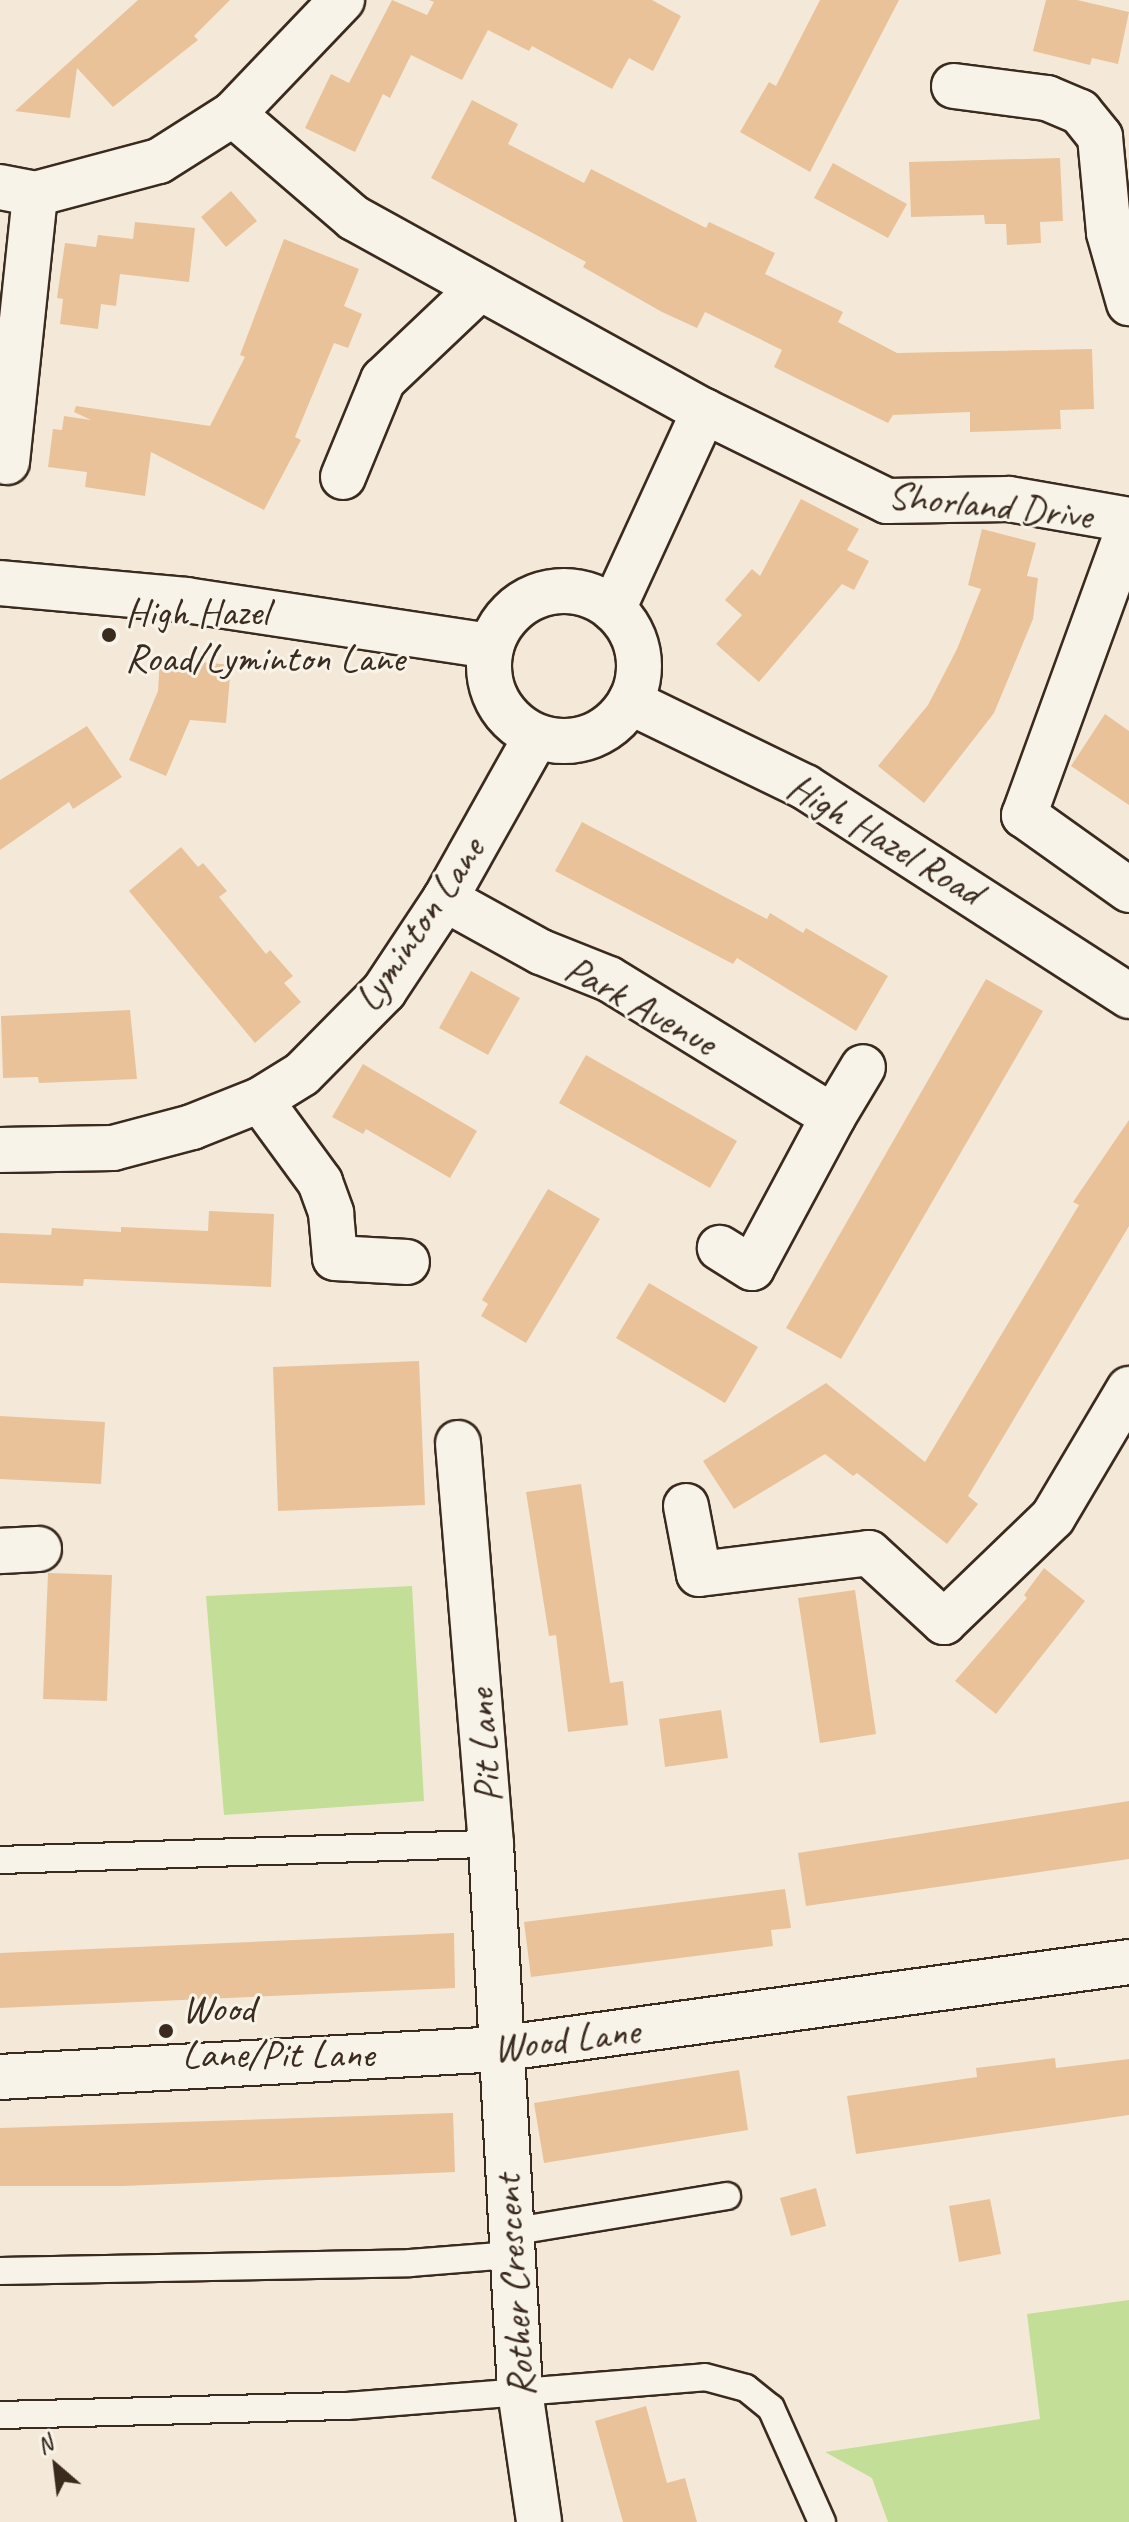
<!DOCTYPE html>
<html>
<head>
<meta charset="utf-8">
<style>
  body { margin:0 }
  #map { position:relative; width:1129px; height:2522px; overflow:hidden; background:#f4e9d8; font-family:Caveat,sans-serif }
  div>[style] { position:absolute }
  .green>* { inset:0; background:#c3df97 }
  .building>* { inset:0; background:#e9c299 }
  .roads { filter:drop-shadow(2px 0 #3b2a1e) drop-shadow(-2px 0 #3b2a1e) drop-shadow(0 2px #3b2a1e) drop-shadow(0 -2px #3b2a1e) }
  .lane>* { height:26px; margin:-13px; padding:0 13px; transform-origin:13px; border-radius:13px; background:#f7f3e8 }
  .street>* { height:44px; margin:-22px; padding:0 22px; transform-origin:22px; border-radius:22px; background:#f7f3e8 }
  .secondary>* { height:44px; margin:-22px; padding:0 22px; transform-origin:22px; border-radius:22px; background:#f7f3e8 }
  .secondary>.ring { margin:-22px; padding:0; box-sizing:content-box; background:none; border:44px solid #f7f3e8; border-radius:50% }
  .dots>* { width:22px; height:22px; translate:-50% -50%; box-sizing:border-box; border:4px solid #f7f3e8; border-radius:50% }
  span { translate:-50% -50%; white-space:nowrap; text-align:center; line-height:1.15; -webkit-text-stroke:6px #f7f3e8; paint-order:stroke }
  .street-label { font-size:40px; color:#3b2a1e }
  .poi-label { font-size:40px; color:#3b2a1e }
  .left { translate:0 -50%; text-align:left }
  .north { position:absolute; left:16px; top:2426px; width:80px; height:80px; -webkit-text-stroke:6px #f7f3e8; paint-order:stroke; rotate:332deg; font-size:22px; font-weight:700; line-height:32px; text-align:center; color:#3b2a1e }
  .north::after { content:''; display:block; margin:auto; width:28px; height:36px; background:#3b2a1e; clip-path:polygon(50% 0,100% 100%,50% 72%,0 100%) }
</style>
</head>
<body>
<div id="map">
  <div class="green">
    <div style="clip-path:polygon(412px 1586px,424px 1801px,224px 1815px,206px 1596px)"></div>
    <div style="clip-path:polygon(1129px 2300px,1129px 2522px,888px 2522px,872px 2478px,825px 2452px,1040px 2419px,1027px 2314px)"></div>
  </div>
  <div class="building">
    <div style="clip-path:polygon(138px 0,230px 0,194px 36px,198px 40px,113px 107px,77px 68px,70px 118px,15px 111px)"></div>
    <div style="clip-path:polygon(392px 0,427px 15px,434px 2px,429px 0,652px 0,681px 16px,653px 71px,629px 58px,612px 89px,532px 46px,529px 51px,488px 30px,462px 80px,411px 55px,390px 98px,383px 94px,355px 152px,305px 128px,331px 74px,349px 83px)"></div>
    <div style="clip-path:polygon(820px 0,899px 0,810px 172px,740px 132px,769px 82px,776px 86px)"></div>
    <div style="clip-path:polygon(1046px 0,1077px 0,1129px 12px,1118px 64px,1092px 58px,1090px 65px,1033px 51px)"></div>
    <div style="clip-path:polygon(472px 100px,518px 124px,508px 144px,584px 183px,591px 169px,706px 228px,709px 222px,775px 253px,765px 274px,843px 312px,838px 322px,897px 353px,1092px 349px,1094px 409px,1060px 410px,1061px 429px,970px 432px,970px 412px,893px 415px,888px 423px,808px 384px,774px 367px,782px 350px,705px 312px,697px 328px,662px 312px,583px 267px,586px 262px,431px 178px)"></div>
    <div style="clip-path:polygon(1060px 158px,1063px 221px,1040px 222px,1041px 243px,1007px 245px,1006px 224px,985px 224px,984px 215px,911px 217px,909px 162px)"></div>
    <div style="clip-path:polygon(833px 163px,907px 204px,888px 238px,814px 198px)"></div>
    <div style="clip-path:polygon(231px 191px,257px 221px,226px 247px,201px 217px)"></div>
    <div style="clip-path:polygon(135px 222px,195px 228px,189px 282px,120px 274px,116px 306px,101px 304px,98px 329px,60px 324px,63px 299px,57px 298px,65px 243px,96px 247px,98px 235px,133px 239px)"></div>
    <div style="clip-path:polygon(284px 239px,359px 269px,344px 306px,362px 314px,348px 348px,334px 343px,295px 437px,301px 440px,264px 510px,151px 452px,145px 496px,85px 487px,87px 472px,48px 467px,53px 429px,62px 430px,64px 416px,91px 420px,74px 412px,76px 406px,210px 426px,245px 357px,240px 355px)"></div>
    <div style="clip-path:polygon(801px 499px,859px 529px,847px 550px,869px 561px,854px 590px,842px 584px,759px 682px,716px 644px,742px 615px,725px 600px,752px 569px,760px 576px)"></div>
    <div style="clip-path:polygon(982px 529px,1036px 543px,1027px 576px,1038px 578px,1033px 619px,994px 713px,924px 803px,878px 766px,928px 705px,957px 649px,981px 589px,968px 585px)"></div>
    <div style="clip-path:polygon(160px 658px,231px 665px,226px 723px,190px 720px,166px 776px,129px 760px,158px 691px)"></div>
    <div style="clip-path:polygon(1105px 714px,1129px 731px,1129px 805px,1071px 766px)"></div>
    <div style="clip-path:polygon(87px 726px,122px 777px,73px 809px,69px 802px,0 850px,0 780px)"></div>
    <div style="clip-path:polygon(582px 822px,767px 919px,770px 913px,803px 933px,806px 928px,888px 976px,856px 1031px,737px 958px,733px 964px,555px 871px)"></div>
    <div style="clip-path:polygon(181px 847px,198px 867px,203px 863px,227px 891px,219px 897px,266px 954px,270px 950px,293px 976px,284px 983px,301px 1002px,255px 1043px,129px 891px)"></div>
    <div style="clip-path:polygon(471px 971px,520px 998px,488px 1055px,439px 1028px)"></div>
    <div style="clip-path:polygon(986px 979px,1043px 1011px,841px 1359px,786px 1328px)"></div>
    <div style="clip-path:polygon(130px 1010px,137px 1079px,39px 1083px,38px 1077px,3px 1078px,1px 1016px)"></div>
    <div style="clip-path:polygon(586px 1055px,737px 1141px,710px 1188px,559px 1103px)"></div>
    <div style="clip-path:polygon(363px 1064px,477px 1131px,450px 1178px,366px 1129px,363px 1134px,332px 1117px)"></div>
    <div style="clip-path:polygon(1129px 1120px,1129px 1226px,968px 1496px,978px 1504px,947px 1544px,857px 1473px,853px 1476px,825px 1454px,734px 1509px,703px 1461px,826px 1383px,925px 1462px,1079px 1205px,1073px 1202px)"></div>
    <div style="clip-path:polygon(548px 1189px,600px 1219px,526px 1343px,481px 1316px,488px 1304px,482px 1300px)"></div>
    <div style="clip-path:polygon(209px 1211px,274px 1214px,271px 1287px,84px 1279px,83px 1286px,0 1283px,0 1233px,51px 1235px,52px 1228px,121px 1232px,121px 1227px,208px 1231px)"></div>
    <div style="clip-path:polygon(649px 1283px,758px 1347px,725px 1403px,616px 1338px)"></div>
    <div style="clip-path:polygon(419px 1361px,425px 1505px,278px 1511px,273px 1367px)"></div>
    <div style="clip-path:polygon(0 1416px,105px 1422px,101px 1484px,0 1479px)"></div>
    <div style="clip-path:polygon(581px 1484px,610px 1683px,623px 1681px,628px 1725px,568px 1732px,556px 1635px,549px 1636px,526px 1492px)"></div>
    <div style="clip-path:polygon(1044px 1568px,1085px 1601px,996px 1714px,955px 1681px,1027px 1598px,1024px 1595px)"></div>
    <div style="clip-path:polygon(48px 1573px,112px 1575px,107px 1701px,43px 1699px)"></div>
    <div style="clip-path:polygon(855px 1590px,876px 1734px,820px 1743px,798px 1598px)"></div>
    <div style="clip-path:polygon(721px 1710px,728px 1758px,665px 1767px,659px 1719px)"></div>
    <div style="clip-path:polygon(1129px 1801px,1129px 1859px,806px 1906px,798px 1853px)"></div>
    <div style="clip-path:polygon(785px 1889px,791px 1928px,771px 1930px,773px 1946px,531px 1977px,524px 1922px)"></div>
    <div style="clip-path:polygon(454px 1933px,455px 1988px,0 2008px,0 1953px)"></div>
    <div style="clip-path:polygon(1055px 2058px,1056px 2068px,1129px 2059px,1129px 2115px,856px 2154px,847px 2096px,977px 2077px,976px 2068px)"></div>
    <div style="clip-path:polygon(739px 2070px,748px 2130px,544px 2163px,534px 2103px)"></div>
    <div style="clip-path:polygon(453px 2113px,455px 2172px,123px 2186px,0 2186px,0 2128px)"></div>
    <div style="clip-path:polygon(816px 2188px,826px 2226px,791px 2236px,780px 2198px)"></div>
    <div style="clip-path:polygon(990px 2199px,1001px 2254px,959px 2262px,949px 2206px)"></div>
    <div style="clip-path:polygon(646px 2406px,667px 2483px,685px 2478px,697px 2522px,623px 2522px,595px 2421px)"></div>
  </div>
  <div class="roads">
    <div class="lane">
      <div style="left:0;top:1860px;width:491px;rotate:-1.9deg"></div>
      <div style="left:510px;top:2232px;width:220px;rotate:-9.4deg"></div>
      <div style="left:0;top:2271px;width:410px;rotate:-1.1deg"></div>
      <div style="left:410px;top:2263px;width:102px;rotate:-4.5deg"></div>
      <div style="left:0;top:2415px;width:347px;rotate:-1.5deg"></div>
      <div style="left:347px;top:2406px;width:359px;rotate:-4.6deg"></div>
      <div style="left:705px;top:2377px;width:42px;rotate:15deg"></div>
      <div style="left:746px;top:2388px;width:32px;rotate:39deg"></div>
      <div style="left:771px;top:2408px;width:125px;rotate:65.9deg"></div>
    </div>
    <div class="street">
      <div style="left:954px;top:86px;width:94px;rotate:7.4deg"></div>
      <div style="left:1047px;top:98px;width:36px;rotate:23deg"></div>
      <div style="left:1080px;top:112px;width:32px;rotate:51deg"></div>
      <div style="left:1100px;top:137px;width:96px;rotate:84.6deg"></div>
      <div style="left:1109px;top:233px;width:73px;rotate:74.1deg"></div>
      <div style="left:233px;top:114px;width:158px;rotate:-46.3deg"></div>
      <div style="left:0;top:187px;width:36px;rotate:11deg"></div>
      <div style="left:35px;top:194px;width:128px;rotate:-14.9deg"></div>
      <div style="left:159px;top:161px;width:88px;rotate:-32.4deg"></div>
      <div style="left:233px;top:114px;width:160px;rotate:40.7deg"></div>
      <div style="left:354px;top:218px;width:400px;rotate:28.9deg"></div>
      <div style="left:7px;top:462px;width:269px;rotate:-84deg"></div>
      <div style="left:343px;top:477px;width:105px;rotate:-67.6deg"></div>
      <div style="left:383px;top:380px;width:134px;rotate:-43.5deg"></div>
      <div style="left:1129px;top:527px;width:307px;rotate:110deg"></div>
      <div style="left:1024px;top:815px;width:129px;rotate:35.5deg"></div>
      <div style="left:613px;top:609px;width:218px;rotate:-65.3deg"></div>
      <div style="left:704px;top:411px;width:204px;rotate:26.2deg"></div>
      <div style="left:887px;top:501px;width:122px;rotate:-0.9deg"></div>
      <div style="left:1009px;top:499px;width:122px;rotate:9.9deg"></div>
      <div style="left:445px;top:899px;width:110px;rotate:28.9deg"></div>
      <div style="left:541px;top:952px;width:73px;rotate:21.7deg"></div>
      <div style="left:609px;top:979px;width:263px;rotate:31.6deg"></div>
      <div style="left:833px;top:1117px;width:171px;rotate:118.2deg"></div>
      <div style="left:752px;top:1268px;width:38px;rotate:-148deg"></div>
      <div style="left:260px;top:1100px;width:102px;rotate:53.8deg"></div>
      <div style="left:320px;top:1182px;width:33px;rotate:70deg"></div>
      <div style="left:331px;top:1213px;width:45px;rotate:84.9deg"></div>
      <div style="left:335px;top:1258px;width:72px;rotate:3.2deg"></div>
      <div style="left:833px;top:1117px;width:58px;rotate:-59deg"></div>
      <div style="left:0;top:1150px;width:113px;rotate:-1deg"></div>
      <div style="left:113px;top:1148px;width:82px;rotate:-14.9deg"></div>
      <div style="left:192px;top:1127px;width:73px;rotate:-21.7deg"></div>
      <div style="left:260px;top:1100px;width:49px;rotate:-31.8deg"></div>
      <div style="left:302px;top:1074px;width:117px;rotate:-45.3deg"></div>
      <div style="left:384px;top:991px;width:110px;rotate:-56.5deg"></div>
      <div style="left:445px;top:899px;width:186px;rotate:-60.7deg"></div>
      <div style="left:458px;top:1443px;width:402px;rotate:85.3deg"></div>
      <div style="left:491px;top:1844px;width:548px;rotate:86.97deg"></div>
      <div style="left:520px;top:2391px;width:132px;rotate:81.7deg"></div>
      <div style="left:686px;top:1506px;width:69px;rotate:79.2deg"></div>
      <div style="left:699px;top:1574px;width:171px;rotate:-7deg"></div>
      <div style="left:869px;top:1553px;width:102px;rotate:42.6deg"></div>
      <div style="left:944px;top:1622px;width:151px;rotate:-43.9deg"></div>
      <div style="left:1053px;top:1517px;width:149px;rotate:-59.3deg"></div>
      <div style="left:0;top:1551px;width:39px;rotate:-3deg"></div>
    </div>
    <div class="secondary">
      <div style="left:0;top:583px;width:187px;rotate:5.2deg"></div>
      <div style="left:186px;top:600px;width:307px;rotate:8.6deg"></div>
      <div class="ring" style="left:489px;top:591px;width:106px;height:106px"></div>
      <div style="left:630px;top:702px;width:195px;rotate:25.9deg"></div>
      <div style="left:805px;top:787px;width:386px;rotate:32.8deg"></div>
      <div style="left:0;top:2077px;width:499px;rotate:-3.2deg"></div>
      <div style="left:498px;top:2049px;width:637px;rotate:-7.85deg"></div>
    </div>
  </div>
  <div class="dots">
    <div style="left:109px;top:635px;background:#3b2a1e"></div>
    <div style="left:166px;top:2031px;background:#3b2a1e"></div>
  </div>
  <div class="street-label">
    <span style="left:990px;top:505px;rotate:6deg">Shorland Drive</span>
    <span style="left:885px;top:839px;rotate:31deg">High Hazel Road</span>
    <span style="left:419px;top:924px;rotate:-56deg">Lyminton Lane</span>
    <span style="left:641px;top:1005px;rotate:29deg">Park Avenue</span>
    <span style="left:484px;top:1746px;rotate:-94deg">Pit Lane</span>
    <span style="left:566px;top:2039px;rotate:-7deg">Wood Lane</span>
    <span style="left:514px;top:2286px;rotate:-94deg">Rother Crescent</span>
  </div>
  <div class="poi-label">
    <span class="left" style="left:125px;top:635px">High Hazel<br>Road/Lyminton Lane</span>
    <span class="left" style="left:182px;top:2031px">Wood<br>Lane/Pit Lane</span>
  </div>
  <div class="north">N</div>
</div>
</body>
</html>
